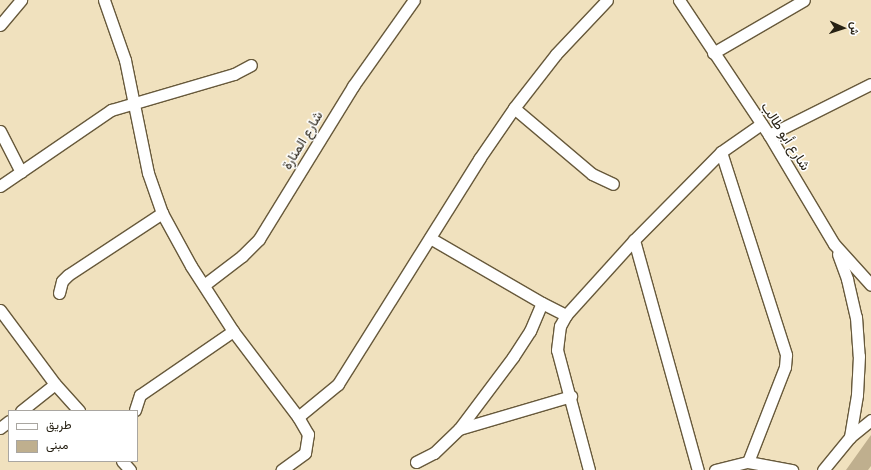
<!DOCTYPE html>
<html>
<head>
<meta charset="utf-8">
<style>
  body { margin:0 }
  #map { position:relative; width:871px; height:470px; overflow:hidden; background:#f0e1be; font-family:"Archivo Narrow",Vazirmatn,sans-serif }
  div>[style] { position:absolute }
  .building>* { inset:0; background:#bfaf8e }
  .roads { filter:drop-shadow(1px 0 #67593b) drop-shadow(-1px 0 #67593b) drop-shadow(0 1px #67593b) drop-shadow(0 -1px #67593b) }
  .minor>* { height:11px; margin:-5.5px; padding:0 5.5px; transform-origin:5.5px; border-radius:5.5px; background:#fff }
  span { translate:-50% -50%; white-space:nowrap; text-align:center; line-height:1.15; -webkit-text-stroke:3px #fff; paint-order:stroke }
  .street-label { font-size:14px; color:#272114 }
  .legend { position:absolute; left:8px; top:410px; width:130px; height:52px; box-sizing:border-box; background:#fff; border:1px solid #a9a6a1; margin:0; padding:5px 7px; list-style:none; font-size:12px; color:#272114 }
  .legend li { display:flex; align-items:center; gap:8px; height:20px }
  .legend b { width:20px; border:1px solid #a9a6a1 }
  .north { position:absolute; left:823px; top:8px; width:40px; height:40px; -webkit-text-stroke:3px #fff; paint-order:stroke; rotate:93deg; font-size:11px; font-weight:700; line-height:16px; text-align:center; color:#272114 }
  .north::after { content:''; display:block; margin:auto; width:14px; height:18px; background:#272114; clip-path:polygon(50% 0,100% 100%,50% 72%,0 100%) }
</style>
</head>
<body>
<div id="map">
  <div class="building">
    <div style="clip-path:polygon(871px 435px,871px 466px,868px 470px,846px 470px)"></div>
  </div>
  <div class="roads">
    <div class="minor">
      <div style="left:104px;top:0;width:64px;rotate:70.7deg"></div>
      <div style="left:125px;top:60px;width:115px;rotate:78.5deg"></div>
      <div style="left:148px;top:173px;width:42px;rotate:70.7deg"></div>
      <div style="left:162px;top:213px;width:60px;rotate:61.3deg"></div>
      <div style="left:191px;top:266px;width:77px;rotate:57.1deg"></div>
      <div style="left:233px;top:331px;width:108px;rotate:52.9deg"></div>
      <div style="left:298px;top:417px;width:20px;rotate:60deg"></div>
      <div style="left:308px;top:434px;width:19px;rotate:99deg"></div>
      <div style="left:305px;top:453px;width:29px;rotate:144deg"></div>
      <div style="left:679px;top:0;width:162px;rotate:56.3deg"></div>
      <div style="left:769px;top:135px;width:127px;rotate:59.2deg"></div>
      <div style="left:834px;top:244px;width:55px;rotate:47.9deg"></div>
      <div style="left:0;top:25px;width:33px;rotate:-50deg"></div>
      <div style="left:713px;top:53px;width:105px;rotate:-30.2deg"></div>
      <div style="left:514px;top:108px;width:102px;rotate:40.2deg"></div>
      <div style="left:592px;top:174px;width:23px;rotate:25deg"></div>
      <div style="left:0;top:131px;width:46px;rotate:62.9deg"></div>
      <div style="left:769px;top:135px;width:114px;rotate:-26.6deg"></div>
      <div style="left:721px;top:152px;width:213px;rotate:72.2deg"></div>
      <div style="left:786px;top:355px;width:12px;rotate:95deg"></div>
      <div style="left:785px;top:367px;width:102px;rotate:111.3deg"></div>
      <div style="left:0;top:186px;width:135px;rotate:-34.4deg"></div>
      <div style="left:111px;top:110px;width:128px;rotate:-16.3deg"></div>
      <div style="left:234px;top:74px;width:19px;rotate:-28deg"></div>
      <div style="left:430px;top:238px;width:129px;rotate:30.1deg"></div>
      <div style="left:542px;top:303px;width:27px;rotate:27deg"></div>
      <div style="left:634px;top:240px;width:239px;rotate:74.5deg"></div>
      <div style="left:838px;top:254px;width:27px;rotate:70deg"></div>
      <div style="left:847px;top:279px;width:39px;rotate:77deg"></div>
      <div style="left:856px;top:317px;width:39px;rotate:86deg"></div>
      <div style="left:859px;top:356px;width:39px;rotate:93deg"></div>
      <div style="left:857px;top:395px;width:43px;rotate:99.5deg"></div>
      <div style="left:204px;top:285px;width:48px;rotate:-37.3deg"></div>
      <div style="left:242px;top:256px;width:24px;rotate:-45deg"></div>
      <div style="left:259px;top:239px;width:180px;rotate:-58.4deg"></div>
      <div style="left:353px;top:86px;width:105px;rotate:-54.7deg"></div>
      <div style="left:59px;top:293px;width:12px;rotate:-76deg"></div>
      <div style="left:62px;top:281px;width:8px;rotate:-45deg"></div>
      <div style="left:68px;top:275px;width:113px;rotate:-33.4deg"></div>
      <div style="left:0;top:310px;width:92px;rotate:53.4deg"></div>
      <div style="left:55px;top:384px;width:36px;rotate:48deg"></div>
      <div style="left:135px;top:410px;width:16px;rotate:-72deg"></div>
      <div style="left:140px;top:395px;width:113px;rotate:-34.5deg"></div>
      <div style="left:21px;top:411px;width:43px;rotate:-38.5deg"></div>
      <div style="left:298px;top:417px;width:52px;rotate:-39.5deg"></div>
      <div style="left:338px;top:384px;width:266px;rotate:-57.9deg"></div>
      <div style="left:479px;top:159px;width:62px;rotate:-55.5deg"></div>
      <div style="left:514px;top:108px;width:68px;rotate:-52.1deg"></div>
      <div style="left:556px;top:54px;width:74px;rotate:-46.6deg"></div>
      <div style="left:0;top:428px;width:11px;rotate:-38deg"></div>
      <div style="left:459px;top:429px;width:117px;rotate:-16.4deg"></div>
      <div style="left:122px;top:461px;width:12px;rotate:48deg"></div>
      <div style="left:416px;top:462px;width:20px;rotate:-27deg"></div>
      <div style="left:434px;top:453px;width:35px;rotate:-44deg"></div>
      <div style="left:459px;top:429px;width:90px;rotate:-53.1deg"></div>
      <div style="left:513px;top:357px;width:31px;rotate:-57deg"></div>
      <div style="left:530px;top:331px;width:30px;rotate:-67deg"></div>
      <div style="left:589px;top:470px;width:124px;rotate:-104.9deg"></div>
      <div style="left:557px;top:350px;width:24px;rotate:-83deg"></div>
      <div style="left:560px;top:326px;width:13px;rotate:-61deg"></div>
      <div style="left:566px;top:315px;width:101px;rotate:-47.8deg"></div>
      <div style="left:634px;top:240px;width:124px;rotate:-45.3deg"></div>
      <div style="left:721px;top:152px;width:49px;rotate:-35deg"></div>
      <div style="left:715px;top:470px;width:34px;rotate:-14deg"></div>
      <div style="left:748px;top:462px;width:45px;rotate:10.3deg"></div>
      <div style="left:823px;top:470px;width:43px;rotate:-50.7deg"></div>
      <div style="left:850px;top:437px;width:27px;rotate:-39deg"></div>
    </div>
  </div>
  <div class="street-label">
    <span style="left:786px;top:136px;rotate:57deg">شارع أبو طالب</span>
    <span style="left:302px;top:140px;rotate:-59deg">شارع المنارة</span>
  </div>
  <ul class="legend">
  <li><b style="height:5px;background:#fff"></b>طريق</li>
  <li><b style="height:11px;background:#bfaf8e"></b>مبنى</li>
  </ul>
  <div class="north">ش</div>
</div>
</body>
</html>
